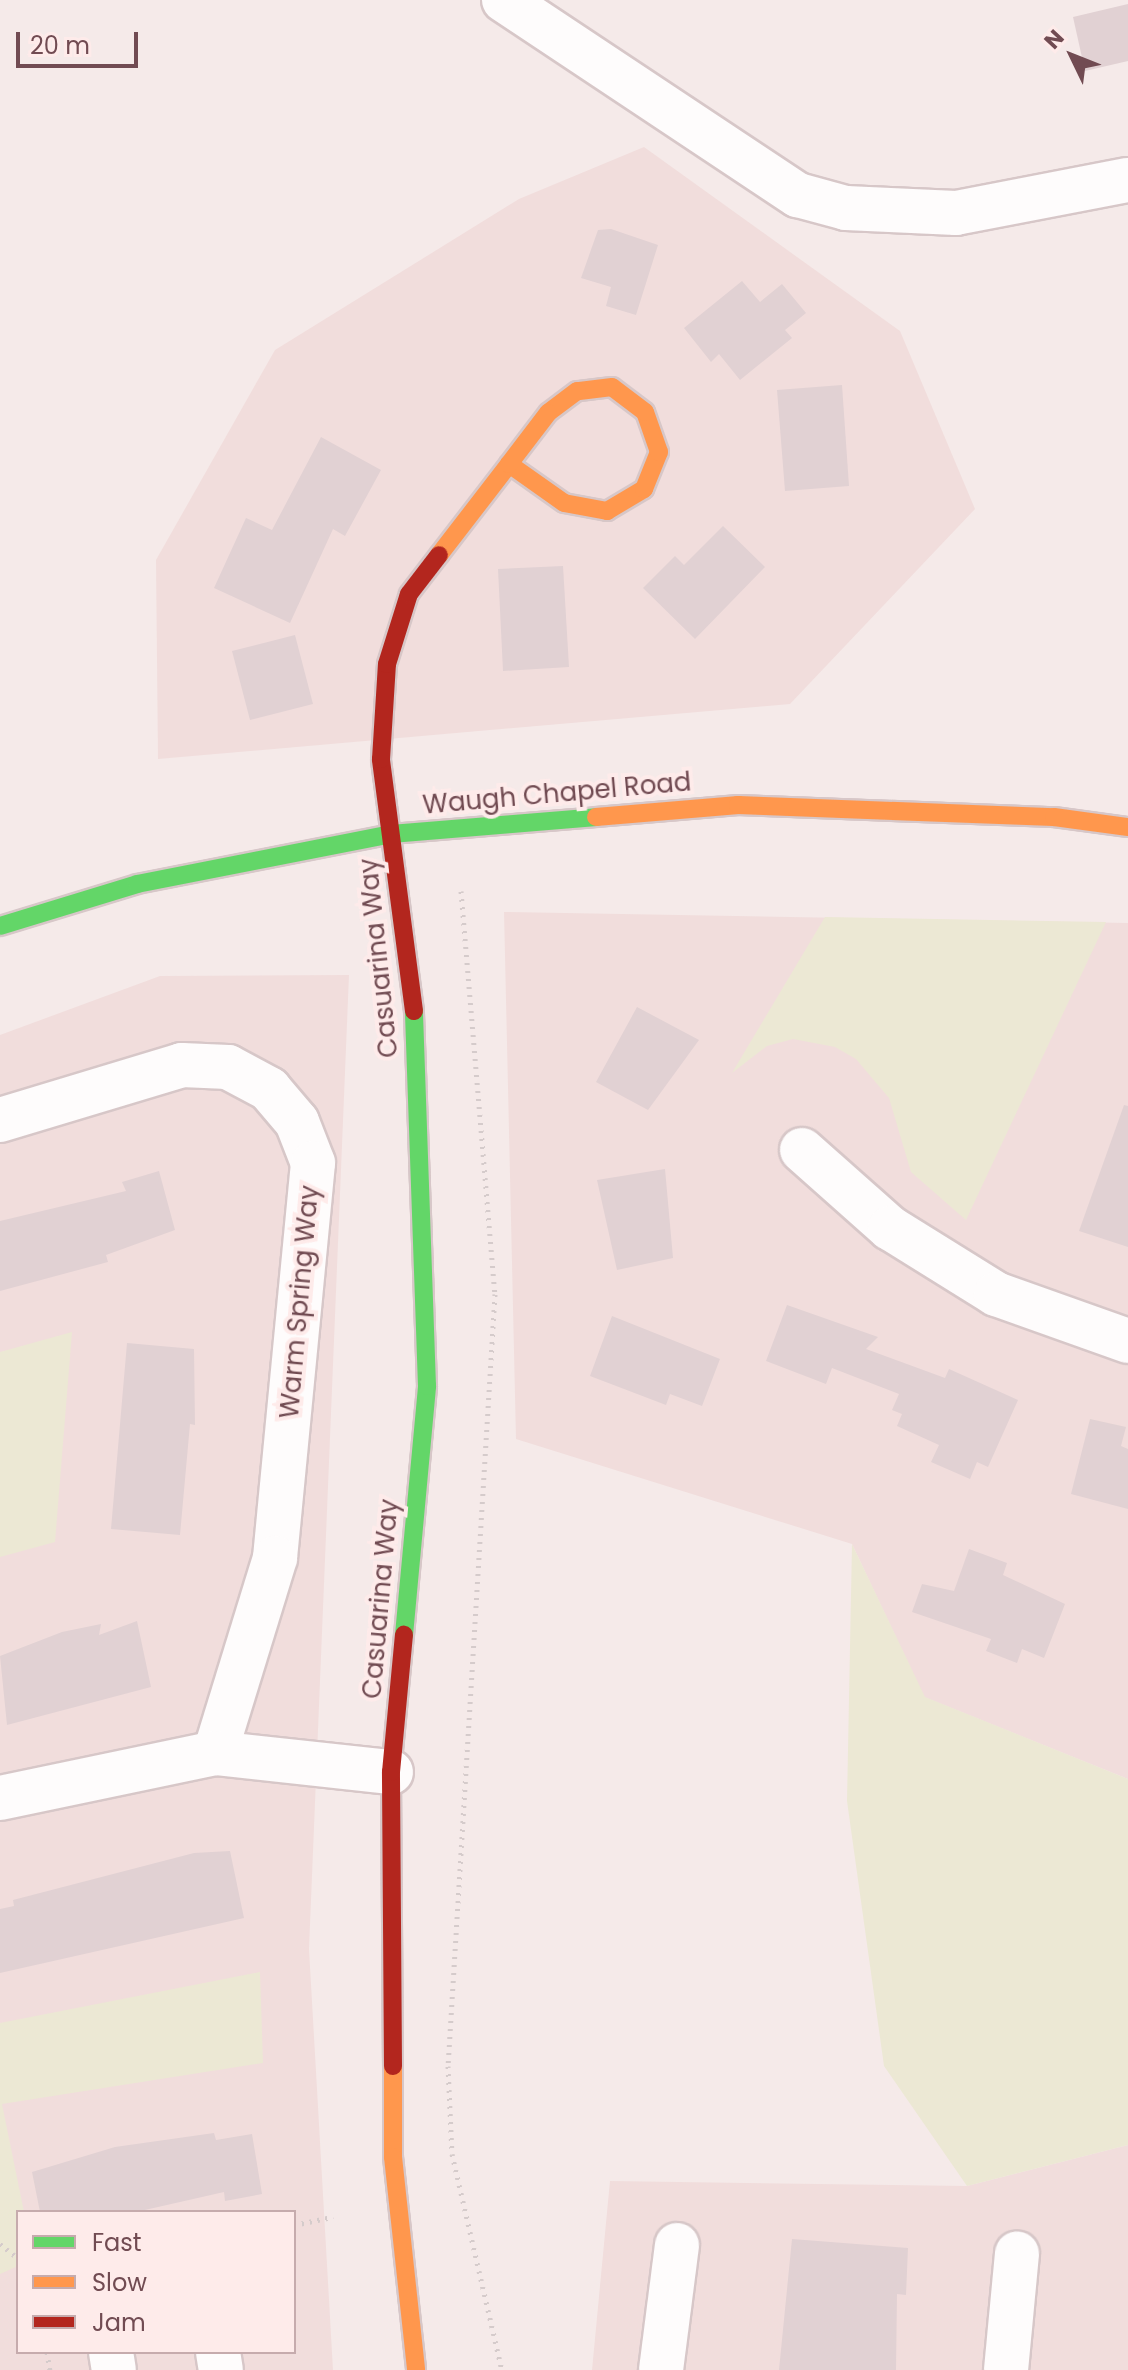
<!DOCTYPE html>
<html>
<head>
<meta charset="utf-8">
<style>
  body { margin:0 }
  #map { position:relative; width:1128px; height:2370px; overflow:hidden; background:#f5eae9; font-family:Poppins,sans-serif }
  div>[style] { position:absolute }
  .residential>* { inset:0; background:#f1dddc }
  .green>* { inset:0; background:#ece8d4 }
  .building>* { inset:0; background:#e1d1d3 }
  .path>* { height:5px; margin-top:-2.5px; transform-origin:0; background:repeating-linear-gradient(90deg,#d5cbcb 0 2px,transparent 0 8px) }
  .roads { filter:drop-shadow(2px 0 #d7c7c8) drop-shadow(-2px 0 #d7c7c8) drop-shadow(0 2px #d7c7c8) drop-shadow(0 -2px #d7c7c8) }
  .street>* { height:44px; margin:-22px; padding:0 22px; transform-origin:22px; border-radius:22px; background:#fefcfc }
  .fast>* { height:18px; margin:-9px; padding:0 9px; transform-origin:9px; border-radius:9px; background:#63d668 }
  .slow>* { height:18px; margin:-9px; padding:0 9px; transform-origin:9px; border-radius:9px; background:#ff974d }
  .jam>* { height:18px; margin:-9px; padding:0 9px; transform-origin:9px; border-radius:9px; background:#b3261e }
  span { translate:-50% -50%; white-space:nowrap; text-align:center; line-height:1.15; -webkit-text-stroke:8px #feebea; paint-order:stroke }
  .street-label { font-size:26px; color:#714b52 }
  .legend { position:absolute; left:16px; top:2210px; width:280px; height:144px; box-sizing:border-box; background:#feebea; border:2px solid #c6abad; margin:0; padding:10px 14px; list-style:none; font-size:24px; color:#714b52 }
  .legend li { display:flex; align-items:center; gap:16px; height:40px }
  .legend b { width:40px; border:2px solid #c6abad }
  .north { position:absolute; left:1032px; top:16px; width:80px; height:80px; -webkit-text-stroke:6px #feebea; paint-order:stroke; rotate:313deg; font-size:22px; font-weight:700; line-height:32px; text-align:center; color:#714b52 }
  .north::after { content:''; display:block; margin:auto; width:28px; height:36px; background:#714b52; clip-path:polygon(50% 0,100% 100%,50% 72%,0 100%) }
  .scale { position:absolute; left:16px; top:32px; width:122px; height:36px; box-sizing:border-box; border:4px solid #714b52; border-top:0; padding-left:10px; font-size:24px; line-height:28px; white-space:nowrap; color:#714b52; -webkit-text-stroke:6px #feebea; paint-order:stroke }
</style>
</head>
<body>
<div id="map">
  <div class="residential">
    <div style="clip-path:polygon(644px 147px,900px 331px,975px 509px,790px 704px,158px 759px,156px 560px,275px 350px,519px 199px)"></div>
    <div style="clip-path:polygon(504px 912px,1128px 923px,1128px 1779px,924px 1697px,852px 1544px,516px 1439px)"></div>
    <div style="clip-path:polygon(evenodd,349px 975px,309px 1949px,333px 2370px,0 2370px,0 1035px,160px 976px,349px 975px,18px 2212px,294px 2212px,294px 2352px,18px 2352px,18px 2212px)"></div>
    <div style="clip-path:polygon(1128px 2145px,1128px 2370px,592px 2370px,610px 2181px,967px 2186px)"></div>
  </div>
  <div class="green">
    <div style="clip-path:polygon(825px 917px,1106px 922px,966px 1220px,911px 1172px,889px 1098px,856px 1059px,835px 1047px,793px 1039px,767px 1046px,732px 1073px)"></div>
    <div style="clip-path:polygon(72px 1332px,55px 1542px,0 1557px,0 1352px)"></div>
    <div style="clip-path:polygon(852px 1544px,925px 1697px,1128px 1779px,1128px 2145px,967px 2186px,884px 2066px,847px 1801px)"></div>
    <div style="clip-path:polygon(260px 1972px,263px 2063px,2px 2104px,24px 2212px,18px 2266px,0 2274px,0 2023px)"></div>
  </div>
  <div class="building">
    <div style="clip-path:polygon(1128px 4px,1128px 61px,1085px 71px,1073px 17px)"></div>
    <div style="clip-path:polygon(611px 229px,658px 245px,636px 315px,606px 306px,611px 287px,581px 278px,598px 230px)"></div>
    <div style="clip-path:polygon(742px 281px,760px 302px,782px 284px,806px 313px,785px 330px,792px 338px,740px 380px,719px 354px,711px 362px,684px 328px)"></div>
    <div style="clip-path:polygon(842px 385px,849px 486px,785px 491px,777px 390px)"></div>
    <div style="clip-path:polygon(321px 437px,381px 470px,345px 536px,333px 529px,290px 623px,214px 588px,246px 518px,272px 530px)"></div>
    <div style="clip-path:polygon(723px 526px,765px 567px,695px 639px,643px 588px,675px 556px,684px 565px)"></div>
    <div style="clip-path:polygon(563px 566px,569px 667px,503px 671px,498px 569px)"></div>
    <div style="clip-path:polygon(295px 635px,313px 704px,250px 720px,232px 651px)"></div>
    <div style="clip-path:polygon(637px 1007px,699px 1040px,648px 1110px,596px 1082px)"></div>
    <div style="clip-path:polygon(1124px 1105px,1128px 1106px,1128px 1247px,1079px 1231px)"></div>
    <div style="clip-path:polygon(665px 1169px,673px 1258px,617px 1270px,597px 1180px)"></div>
    <div style="clip-path:polygon(159px 1171px,175px 1230px,106px 1255px,108px 1262px,0 1291px,0 1221px,126px 1191px,122px 1182px)"></div>
    <div style="clip-path:polygon(787px 1305px,878px 1337px,866px 1349px,945px 1378px,949px 1369px,1018px 1400px,988px 1467px,977px 1462px,970px 1479px,931px 1462px,939px 1445px,897px 1426px,902px 1414px,892px 1410px,899px 1394px,832px 1368px,826px 1384px,766px 1361px)"></div>
    <div style="clip-path:polygon(612px 1316px,720px 1359px,702px 1406px,670px 1394px,666px 1405px,590px 1376px)"></div>
    <div style="clip-path:polygon(127px 1343px,194px 1349px,195px 1425px,190px 1424px,180px 1535px,111px 1529px)"></div>
    <div style="clip-path:polygon(1090px 1419px,1126px 1427px,1121px 1446px,1128px 1449px,1128px 1509px,1071px 1494px)"></div>
    <div style="clip-path:polygon(969px 1549px,1007px 1563px,1003px 1575px,1065px 1604px,1044px 1658px,1022px 1649px,1017px 1663px,986px 1651px,991px 1639px,912px 1612px,922px 1584px,954px 1591px)"></div>
    <div style="clip-path:polygon(137px 1621px,151px 1687px,7px 1725px,0 1656px,62px 1632px,101px 1624px,99px 1635px)"></div>
    <div style="clip-path:polygon(230px 1851px,244px 1918px,0 1973px,0 1909px,14px 1906px,13px 1900px,194px 1853px)"></div>
    <div style="clip-path:polygon(214px 2133px,216px 2140px,252px 2134px,262px 2194px,225px 2201px,224px 2192px,136px 2212px,40px 2212px,32px 2172px,115px 2147px)"></div>
    <div style="clip-path:polygon(792px 2239px,908px 2248px,906px 2295px,897px 2294px,896px 2370px,779px 2370px)"></div>
  </div>
  <div class="path">
    <div style="left:461px;top:891px;width:404px;rotate:85.2deg"></div>
    <div style="left:495px;top:1294px;width:773px;rotate:93.48deg"></div>
    <div style="left:448px;top:2066px;width:88px;rotate:87.4deg"></div>
    <div style="left:452px;top:2154px;width:222px;rotate:77deg"></div>
    <div style="left:294px;top:2225px;width:40px;rotate:-12deg"></div>
    <div style="left:0;top:2244px;width:23px;rotate:38deg"></div>
    <div style="left:47px;top:2352px;width:18px;rotate:81deg"></div>
  </div>
  <div class="roads">
    <div class="street">
      <div style="left:504px;top:0;width:353px;rotate:33.6deg"></div>
      <div style="left:798px;top:195px;width:50px;rotate:15.2deg"></div>
      <div style="left:846px;top:208px;width:110px;rotate:2.6deg"></div>
      <div style="left:956px;top:213px;width:175px;rotate:-10.9deg"></div>
      <div style="left:0;top:1120px;width:190px;rotate:-16.8deg"></div>
      <div style="left:182px;top:1065px;width:46px;rotate:2.5deg"></div>
      <div style="left:228px;top:1067px;width:47px;rotate:28.2deg"></div>
      <div style="left:269px;top:1089px;width:43px;rotate:49.7deg"></div>
      <div style="left:297px;top:1122px;width:44px;rotate:68.7deg"></div>
      <div style="left:313px;top:1163px;width:397px;rotate:95.5deg"></div>
      <div style="left:275px;top:1558px;width:204px;rotate:107.1deg"></div>
      <div style="left:802px;top:1150px;width:118px;rotate:41.6deg"></div>
      <div style="left:890px;top:1228px;width:125px;rotate:31.9deg"></div>
      <div style="left:996px;top:1294px;width:140px;rotate:19.6deg"></div>
      <div style="left:0;top:1798px;width:220px;rotate:-11.8deg"></div>
      <div style="left:215px;top:1753px;width:177px;rotate:6.2deg"></div>
      <div style="left:111px;top:2352px;width:18px;rotate:81deg"></div>
      <div style="left:218px;top:2352px;width:18px;rotate:81deg"></div>
      <div style="left:661px;top:2370px;width:126px;rotate:-82.7deg"></div>
      <div style="left:1006px;top:2370px;width:117px;rotate:-84.6deg"></div>
    </div>
    <div class="fast">
      <div style="left:0;top:926px;width:143px;rotate:-17deg"></div>
      <div style="left:137px;top:884px;width:259px;rotate:-11.1deg"></div>
      <div style="left:391px;top:834px;width:206px;rotate:-4.7deg"></div>
      <div style="left:404px;top:1635px;width:250px;rotate:-84.7deg"></div>
      <div style="left:427px;top:1386px;width:375px;rotate:-92deg"></div>
    </div>
    <div class="slow">
      <div style="left:439px;top:555px;width:115px;rotate:-52.4deg"></div>
      <div style="left:509px;top:464px;width:67px;rotate:35.3deg"></div>
      <div style="left:564px;top:503px;width:44px;rotate:10.5deg"></div>
      <div style="left:607px;top:511px;width:43px;rotate:-30.7deg"></div>
      <div style="left:644px;top:489px;width:40px;rotate:-68deg"></div>
      <div style="left:659px;top:452px;width:42px;rotate:-109.3deg"></div>
      <div style="left:645px;top:412px;width:41px;rotate:-142.9deg"></div>
      <div style="left:612px;top:387px;width:35px;rotate:173deg"></div>
      <div style="left:577px;top:391px;width:36px;rotate:143deg"></div>
      <div style="left:548px;top:413px;width:64px;rotate:127.4deg"></div>
      <div style="left:596px;top:817px;width:143px;rotate:-4.8deg"></div>
      <div style="left:738px;top:805px;width:316px;rotate:2.2deg"></div>
      <div style="left:1054px;top:817px;width:75px;rotate:7.7deg"></div>
      <div style="left:393px;top:2066px;width:91px;rotate:90deg"></div>
      <div style="left:393px;top:2157px;width:214px;rotate:83.8deg"></div>
    </div>
    <div class="jam">
      <div style="left:414px;top:1011px;width:254px;rotate:-97.5deg"></div>
      <div style="left:381px;top:759px;width:95px;rotate:-86.4deg"></div>
      <div style="left:387px;top:664px;width:73px;rotate:-72.6deg"></div>
      <div style="left:409px;top:594px;width:49px;rotate:-52.4deg"></div>
      <div style="left:393px;top:2066px;width:294px;rotate:-90.4deg"></div>
      <div style="left:391px;top:1772px;width:138px;rotate:-84.6deg"></div>
    </div>
  </div>
  <div class="street-label">
    <span style="left:557px;top:794px;rotate:-5deg">Waugh Chapel Road</span>
    <span style="left:379px;top:958px;rotate:-96deg">Casuarina Way</span>
    <span style="left:300px;top:1302px;rotate:-85deg">Warm Spring Way</span>
    <span style="left:381px;top:1599px;rotate:-85deg">Casuarina Way</span>
  </div>
  <ul class="legend">
  <li><b style="height:10px;background:#63d668"></b>Fast</li>
  <li><b style="height:10px;background:#ff974d"></b>Slow</li>
  <li><b style="height:10px;background:#b3261e"></b>Jam</li>
  </ul>
  <div class="north">N</div>
  <div class="scale">20 m</div>
</div>
</body>
</html>
